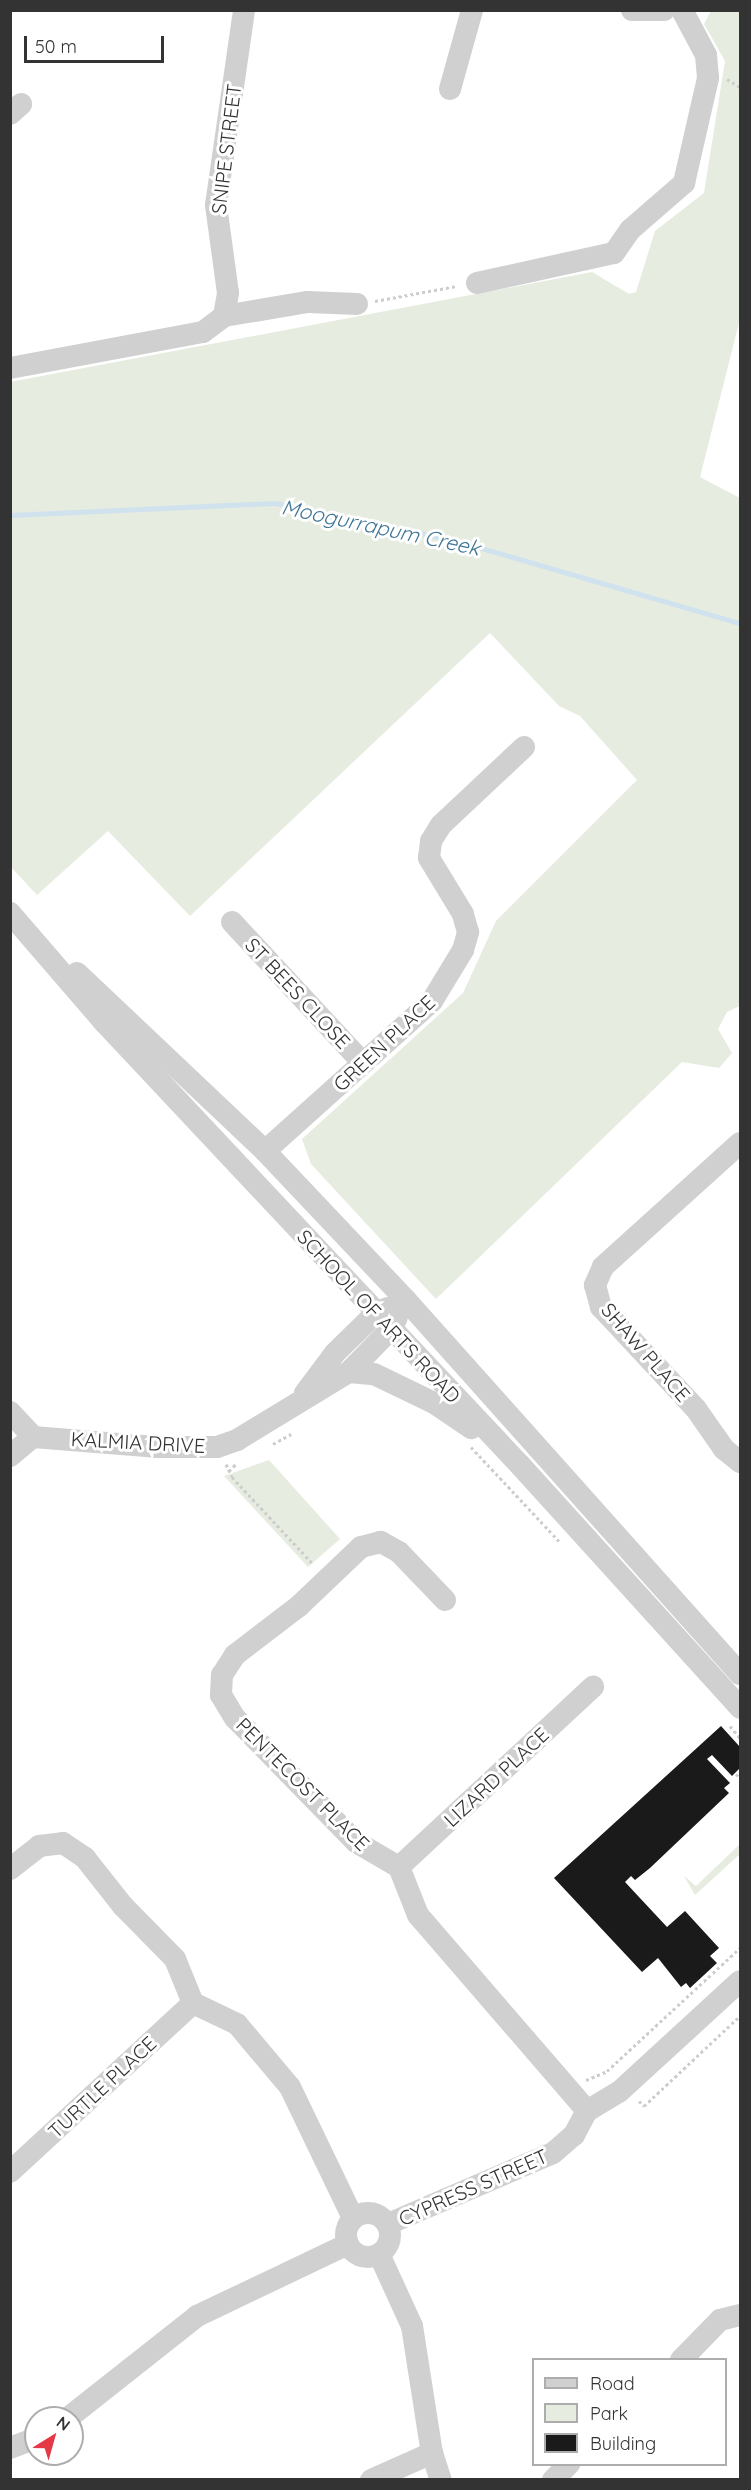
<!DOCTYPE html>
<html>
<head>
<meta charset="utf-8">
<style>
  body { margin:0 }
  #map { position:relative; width:751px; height:2490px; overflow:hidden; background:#fff; font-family:Quicksand,sans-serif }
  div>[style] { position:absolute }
  .green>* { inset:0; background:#e6ecdf }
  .stream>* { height:5px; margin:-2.5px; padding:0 2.5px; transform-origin:2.5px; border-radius:2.5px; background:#cfe2ee }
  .building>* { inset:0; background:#1a1a1a }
  .path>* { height:3px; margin-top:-1.5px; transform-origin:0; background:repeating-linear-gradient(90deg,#cdcdcd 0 3px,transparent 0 6px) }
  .minor>* { height:22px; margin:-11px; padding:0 11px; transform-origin:11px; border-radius:11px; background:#d0d0d0 }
  .minor>.ring { margin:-11px; padding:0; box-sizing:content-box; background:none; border:22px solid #d0d0d0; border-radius:50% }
  span { translate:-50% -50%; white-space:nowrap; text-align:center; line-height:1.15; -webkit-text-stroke:6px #fff; paint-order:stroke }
  .street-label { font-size:20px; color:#333 }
  .water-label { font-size:21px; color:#3f7597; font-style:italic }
  .frame { position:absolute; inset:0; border:12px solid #333; pointer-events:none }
  .legend { position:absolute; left:532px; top:2358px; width:195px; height:108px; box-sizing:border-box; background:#fff; border:2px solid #adadad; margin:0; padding:8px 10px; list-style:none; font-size:18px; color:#333 }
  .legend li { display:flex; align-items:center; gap:12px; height:30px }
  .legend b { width:30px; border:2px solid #adadad }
  .north { position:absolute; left:24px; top:2406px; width:60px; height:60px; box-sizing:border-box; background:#fff; border:2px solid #adadad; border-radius:50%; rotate:37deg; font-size:16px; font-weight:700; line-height:24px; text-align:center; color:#333 }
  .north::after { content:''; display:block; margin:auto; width:21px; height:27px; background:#e63946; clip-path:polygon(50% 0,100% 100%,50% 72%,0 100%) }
  .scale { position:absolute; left:24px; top:36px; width:140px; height:27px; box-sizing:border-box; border:3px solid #333; border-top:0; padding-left:8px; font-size:18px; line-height:21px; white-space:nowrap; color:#333; -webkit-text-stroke:4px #fff; paint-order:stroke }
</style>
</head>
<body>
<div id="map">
  <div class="green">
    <div style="clip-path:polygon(711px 11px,740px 11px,740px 319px,700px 477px,740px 498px,740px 1006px,727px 1012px,718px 1029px,732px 1053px,719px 1068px,682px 1062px,436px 1299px,311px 1164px,302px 1139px,463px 993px,496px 921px,637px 780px,580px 716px,559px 706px,490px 633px,190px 916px,108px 831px,37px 895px,10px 866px,10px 382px,592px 272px,629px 294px,636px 292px,655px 231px,704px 193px,725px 61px,704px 24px)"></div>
    <div style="clip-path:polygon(269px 1460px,340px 1539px,308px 1567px,224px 1476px)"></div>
    <div style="clip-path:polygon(740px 1844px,740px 1854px,695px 1895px,684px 1876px,696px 1886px)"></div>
  </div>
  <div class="stream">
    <div style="left:10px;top:515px;width:265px;rotate:-2.6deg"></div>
    <div style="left:275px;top:503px;width:186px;rotate:11.8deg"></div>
    <div style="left:457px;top:541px;width:295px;rotate:16.2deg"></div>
  </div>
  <div class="building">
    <div style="clip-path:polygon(721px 1726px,740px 1747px,740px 1768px,732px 1776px,712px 1755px,707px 1759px,730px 1783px,724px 1788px,729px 1793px,650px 1868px,635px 1880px,631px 1876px,625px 1882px,667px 1927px,685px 1911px,719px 1948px,710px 1956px,717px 1963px,690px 1988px,686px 1983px,681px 1987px,658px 1958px,642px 1972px,554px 1878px)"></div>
  </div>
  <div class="path">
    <div style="left:727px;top:79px;width:15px;rotate:32deg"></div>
    <div style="left:375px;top:301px;width:83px;rotate:-10.4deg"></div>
    <div style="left:273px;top:1444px;width:21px;rotate:-29deg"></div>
    <div style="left:471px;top:1447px;width:129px;rotate:46.9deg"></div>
    <div style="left:226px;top:1464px;width:14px;rotate:65deg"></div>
    <div style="left:232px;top:1477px;width:120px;rotate:47deg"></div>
    <div style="left:229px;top:1471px;width:10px;rotate:-45deg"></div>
    <div style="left:730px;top:1726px;width:16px;rotate:50deg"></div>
    <div style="left:736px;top:1776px;width:6px;rotate:-45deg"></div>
    <div style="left:586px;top:2080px;width:23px;rotate:-23deg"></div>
    <div style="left:607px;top:2071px;width:181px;rotate:-42.8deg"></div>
    <div style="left:639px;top:2101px;width:7px;rotate:45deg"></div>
    <div style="left:644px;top:2106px;width:132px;rotate:-43.2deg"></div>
  </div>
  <div class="minor">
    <div style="left:632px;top:10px;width:32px"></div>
    <div style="left:450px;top:89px;width:82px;rotate:-74.4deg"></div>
    <div style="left:10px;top:114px;width:15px;rotate:-42deg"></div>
    <div style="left:477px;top:283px;width:140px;rotate:-12.4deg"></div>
    <div style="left:614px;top:253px;width:28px;rotate:-55deg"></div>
    <div style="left:630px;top:230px;width:72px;rotate:-41deg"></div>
    <div style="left:684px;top:183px;width:108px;rotate:-77.1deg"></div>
    <div style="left:708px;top:78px;width:23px;rotate:-95deg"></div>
    <div style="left:706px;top:55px;width:51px;rotate:-118.1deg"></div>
    <div style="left:224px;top:316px;width:85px;rotate:-9.5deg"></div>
    <div style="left:308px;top:302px;width:49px;rotate:2.3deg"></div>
    <div style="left:10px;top:368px;width:196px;rotate:-10.6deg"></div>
    <div style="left:203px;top:332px;width:26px;rotate:-37deg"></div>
    <div style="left:224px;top:316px;width:23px;rotate:-80deg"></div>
    <div style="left:228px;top:293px;width:89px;rotate:-97.8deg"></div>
    <div style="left:216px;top:205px;width:197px;rotate:-81.8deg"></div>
    <div style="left:10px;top:913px;width:144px;rotate:49.2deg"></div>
    <div style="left:104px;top:1022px;width:608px;rotate:46.8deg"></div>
    <div style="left:520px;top:1465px;width:328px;rotate:47.8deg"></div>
    <div style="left:232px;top:922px;width:192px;rotate:47.1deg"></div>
    <div style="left:77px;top:973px;width:259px;rotate:43.4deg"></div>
    <div style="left:265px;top:1151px;width:204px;rotate:46.6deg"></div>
    <div style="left:405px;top:1299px;width:503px;rotate:48.22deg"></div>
    <div style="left:740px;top:1143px;width:185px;rotate:137.9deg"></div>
    <div style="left:603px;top:1267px;width:20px;rotate:114deg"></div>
    <div style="left:595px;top:1285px;width:23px;rotate:75deg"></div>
    <div style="left:601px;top:1307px;width:139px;rotate:47deg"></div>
    <div style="left:696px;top:1409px;width:49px;rotate:55deg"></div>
    <div style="left:724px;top:1449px;width:21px;rotate:39deg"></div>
    <div style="left:265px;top:1151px;width:224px;rotate:-41.9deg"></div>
    <div style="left:432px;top:1001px;width:60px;rotate:-58.7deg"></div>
    <div style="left:463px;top:950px;width:19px;rotate:-74deg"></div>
    <div style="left:468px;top:932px;width:19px;rotate:-106deg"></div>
    <div style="left:463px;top:914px;width:66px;rotate:-121.3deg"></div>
    <div style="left:429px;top:858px;width:17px;rotate:-83deg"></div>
    <div style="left:431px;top:841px;width:19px;rotate:-58deg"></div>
    <div style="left:441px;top:825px;width:114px;rotate:-43.2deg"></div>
    <div style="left:349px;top:1372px;width:25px;rotate:5deg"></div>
    <div style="left:374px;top:1374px;width:67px;rotate:25.8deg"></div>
    <div style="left:434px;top:1403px;width:45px;rotate:34deg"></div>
    <div style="left:305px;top:1393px;width:50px;rotate:-53.1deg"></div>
    <div style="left:335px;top:1353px;width:57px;rotate:-44.3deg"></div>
    <div style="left:376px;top:1313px;width:13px;rotate:-23deg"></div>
    <div style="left:10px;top:1412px;width:34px;rotate:47deg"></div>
    <div style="left:10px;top:1456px;width:30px;rotate:-40deg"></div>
    <div style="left:33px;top:1437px;width:123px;rotate:4.6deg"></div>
    <div style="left:156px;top:1447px;width:61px"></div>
    <div style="left:217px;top:1447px;width:21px;rotate:-19deg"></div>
    <div style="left:237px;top:1440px;width:131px;rotate:-31.3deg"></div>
    <div style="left:349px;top:1372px;width:60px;rotate:-45.7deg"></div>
    <div style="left:391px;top:1329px;width:13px;rotate:-63deg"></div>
    <div style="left:445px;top:1600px;width:66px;rotate:-133.8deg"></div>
    <div style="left:399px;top:1552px;width:21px;rotate:-151deg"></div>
    <div style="left:381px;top:1542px;width:21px;rotate:166deg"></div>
    <div style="left:361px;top:1547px;width:86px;rotate:136.4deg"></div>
    <div style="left:299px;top:1606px;width:81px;rotate:142.6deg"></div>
    <div style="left:235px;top:1655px;width:24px;rotate:123deg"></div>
    <div style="left:222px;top:1675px;width:20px;rotate:93deg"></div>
    <div style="left:221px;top:1695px;width:27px;rotate:59deg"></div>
    <div style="left:235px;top:1718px;width:173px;rotate:45.7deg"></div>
    <div style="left:356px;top:1842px;width:50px;rotate:30.2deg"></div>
    <div style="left:399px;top:1867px;width:52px;rotate:68.4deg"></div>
    <div style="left:418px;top:1915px;width:259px;rotate:49.2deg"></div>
    <div style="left:399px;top:1867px;width:265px;rotate:-42.9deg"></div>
    <div style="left:10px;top:1869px;width:37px;rotate:-38deg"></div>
    <div style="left:39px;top:1846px;width:24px;rotate:-7deg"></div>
    <div style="left:63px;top:1843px;width:27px;rotate:34deg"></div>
    <div style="left:85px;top:1858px;width:61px;rotate:51.6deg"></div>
    <div style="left:123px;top:1906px;width:74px;rotate:45.5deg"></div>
    <div style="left:175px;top:1959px;width:48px;rotate:67.8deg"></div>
    <div style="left:193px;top:2003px;width:49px;rotate:25.5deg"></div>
    <div style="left:237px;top:2024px;width:82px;rotate:49.9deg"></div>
    <div style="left:290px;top:2087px;width:145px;rotate:64.3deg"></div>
    <div style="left:10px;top:2172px;width:249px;rotate:-42.7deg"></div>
    <div class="ring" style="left:346px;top:2213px;width:22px;height:22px"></div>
    <div style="left:388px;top:2224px;width:180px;rotate:-23.3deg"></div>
    <div style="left:553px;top:2153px;width:28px;rotate:-41deg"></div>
    <div style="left:574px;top:2135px;width:27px;rotate:-62deg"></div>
    <div style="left:587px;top:2111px;width:37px;rotate:-31deg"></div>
    <div style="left:619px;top:2092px;width:164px;rotate:-42.5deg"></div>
    <div style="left:379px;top:2254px;width:79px;rotate:65.4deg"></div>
    <div style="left:412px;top:2326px;width:129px;rotate:81.1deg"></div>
    <div style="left:432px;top:2453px;width:28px;rotate:72deg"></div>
    <div style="left:681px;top:2360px;width:56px;rotate:-45.7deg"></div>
    <div style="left:720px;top:2320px;width:21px;rotate:-14deg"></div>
    <div style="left:68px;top:2418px;width:164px;rotate:-38.3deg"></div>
    <div style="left:197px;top:2316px;width:167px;rotate:-25.5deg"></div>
    <div style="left:10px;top:2448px;width:28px;rotate:-21deg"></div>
    <div style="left:371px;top:2480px;width:67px;rotate:-23.9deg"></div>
    <div style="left:553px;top:2480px;width:23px;rotate:-45deg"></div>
  </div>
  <div class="street-label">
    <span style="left:226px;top:149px;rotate:-83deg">SNIPE STREET</span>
    <span style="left:298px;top:993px;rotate:47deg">ST BEES CLOSE</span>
    <span style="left:384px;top:1043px;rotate:-43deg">GREEN PLACE</span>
    <span style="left:379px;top:1316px;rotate:47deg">SCHOOL OF ARTS ROAD</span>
    <span style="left:646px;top:1352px;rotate:49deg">SHAW PLACE</span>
    <span style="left:138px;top:1442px;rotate:3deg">KALMIA DRIVE</span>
    <span style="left:496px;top:1777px;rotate:-43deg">LIZARD PLACE</span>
    <span style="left:303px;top:1784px;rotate:45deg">PENTECOST PLACE</span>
    <span style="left:102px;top:2087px;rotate:-43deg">TURTLE PLACE</span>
    <span style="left:473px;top:2187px;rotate:-24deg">CYPRESS STREET</span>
  </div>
  <div class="water-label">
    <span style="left:381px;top:527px;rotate:12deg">Moogurrapum Creek</span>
  </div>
  <div class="frame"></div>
  <ul class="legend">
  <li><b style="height:8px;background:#d0d0d0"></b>Road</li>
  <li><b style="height:16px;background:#e6ecdf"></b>Park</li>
  <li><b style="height:16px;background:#1a1a1a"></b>Building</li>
  </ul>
  <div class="north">N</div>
  <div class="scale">50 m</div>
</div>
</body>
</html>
